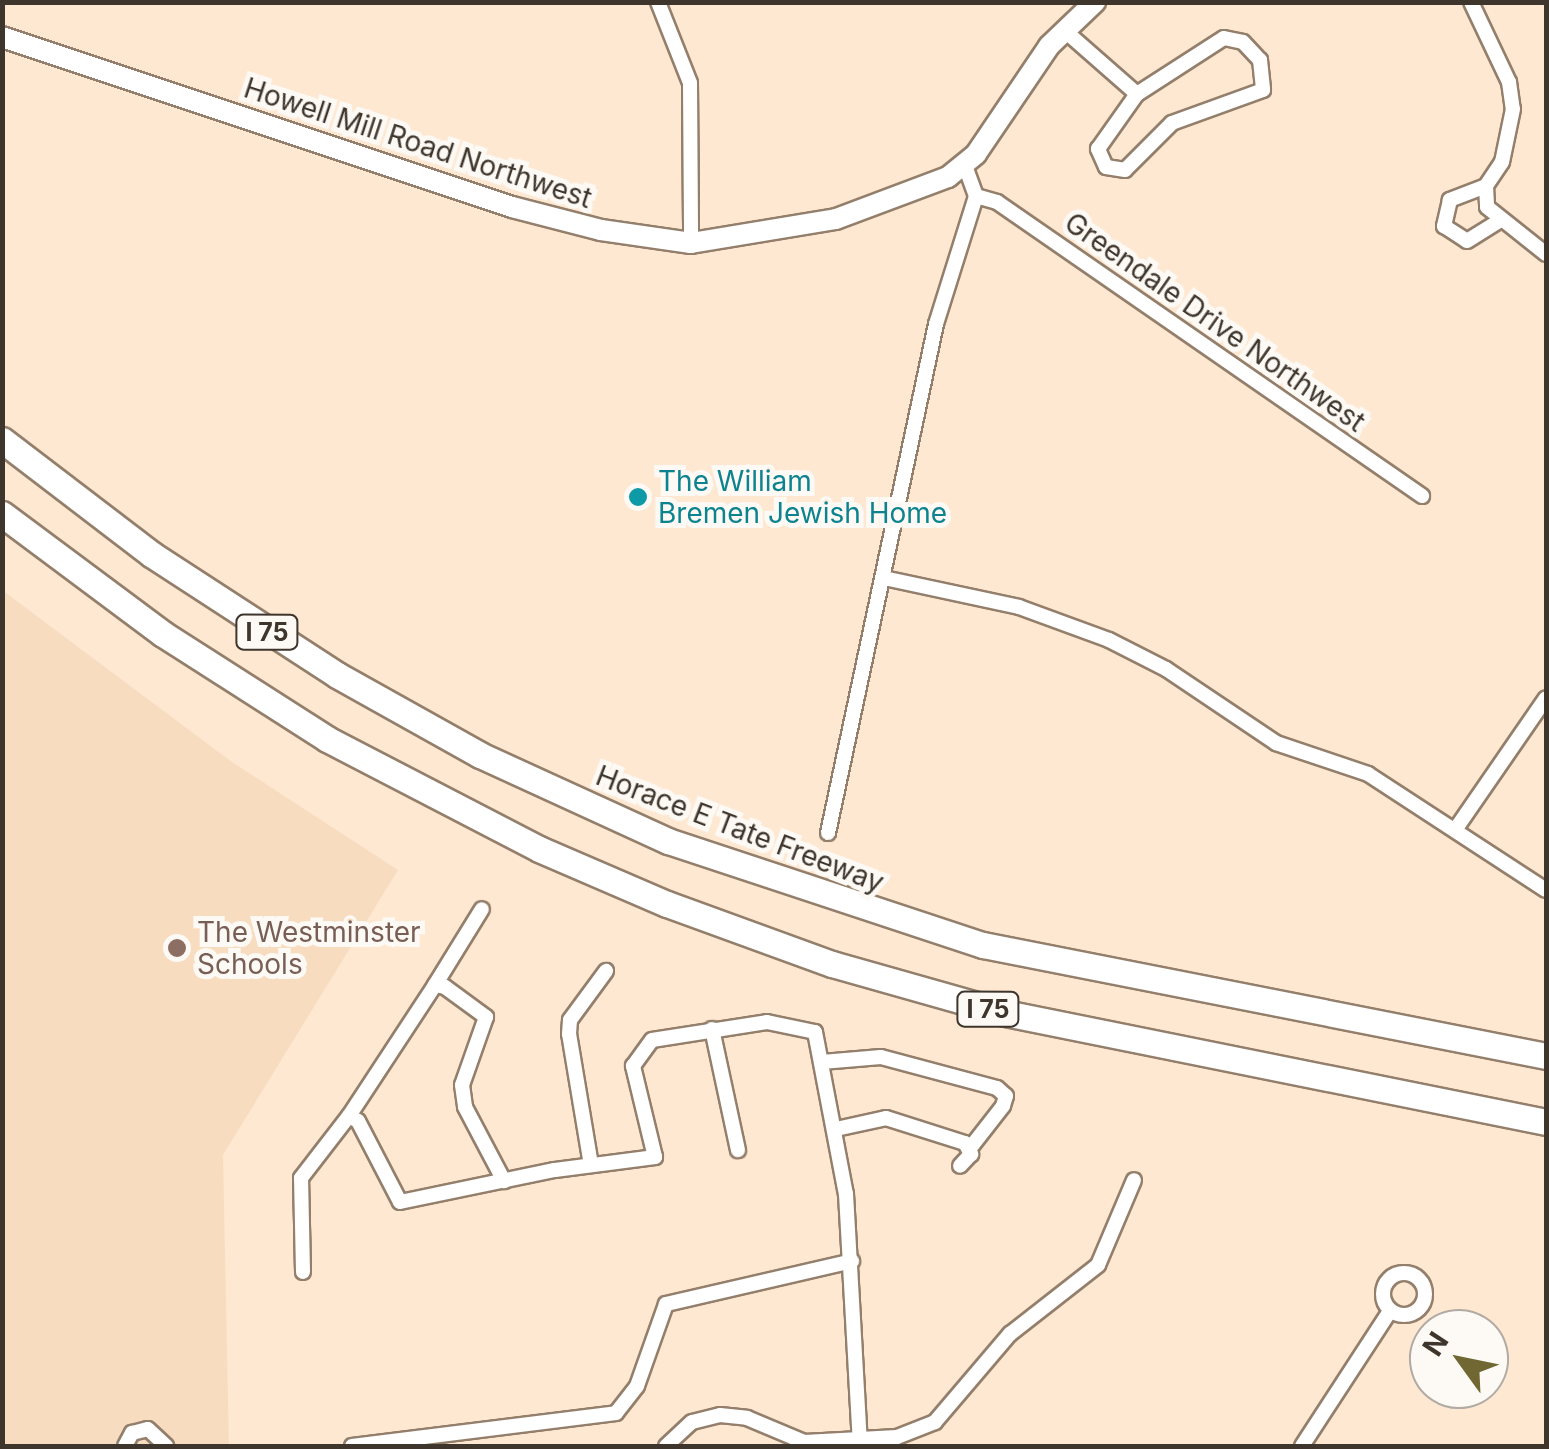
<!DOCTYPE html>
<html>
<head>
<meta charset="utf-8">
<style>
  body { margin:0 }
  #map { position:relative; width:1549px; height:1449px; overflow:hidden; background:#fee8d2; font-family:Inter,sans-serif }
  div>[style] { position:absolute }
  .built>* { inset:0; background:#f8dcc0 }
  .roads { filter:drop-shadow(2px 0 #937f6b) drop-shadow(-2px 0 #937f6b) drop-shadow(0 2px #937f6b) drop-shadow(0 -2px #937f6b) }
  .minor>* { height:14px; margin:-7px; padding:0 7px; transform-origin:7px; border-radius:7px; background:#fff }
  .minor>.ring { margin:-7px; padding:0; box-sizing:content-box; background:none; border:14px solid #fff; border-radius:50% }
  .secondary>* { height:20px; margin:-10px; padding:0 10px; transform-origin:10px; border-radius:10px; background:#fff }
  .motorway>* { height:25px; margin:-12.5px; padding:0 12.5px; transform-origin:12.5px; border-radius:12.5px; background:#fff }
  .dots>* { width:28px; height:28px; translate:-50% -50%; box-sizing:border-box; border:5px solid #fdf9f4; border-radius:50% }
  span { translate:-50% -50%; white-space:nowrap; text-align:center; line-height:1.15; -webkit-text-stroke:10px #fdf9f4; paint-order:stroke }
  .shield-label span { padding:2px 8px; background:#fdf9f4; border:2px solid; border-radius:8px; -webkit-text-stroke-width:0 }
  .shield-label { font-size:25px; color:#3e362d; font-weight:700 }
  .street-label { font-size:28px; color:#3e362d }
  .culture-label { font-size:28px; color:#0d838f }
  .left { translate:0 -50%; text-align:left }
  .education-label { font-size:28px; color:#785e54 }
  .frame { position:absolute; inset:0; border:5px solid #3e362d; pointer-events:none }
  .north { position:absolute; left:1409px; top:1309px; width:100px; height:100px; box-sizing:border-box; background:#fdf9f4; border:2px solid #b1aba4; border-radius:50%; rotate:303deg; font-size:28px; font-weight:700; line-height:40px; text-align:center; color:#3e362d }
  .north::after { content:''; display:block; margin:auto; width:35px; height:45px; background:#706733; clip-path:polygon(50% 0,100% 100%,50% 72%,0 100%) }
</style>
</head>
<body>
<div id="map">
  <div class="built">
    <div style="clip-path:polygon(2px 590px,232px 762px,398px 870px,223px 1155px,229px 1446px,3px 1446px)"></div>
  </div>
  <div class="roads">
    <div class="minor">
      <div style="left:658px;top:2px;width:87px;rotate:68.4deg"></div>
      <div style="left:690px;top:83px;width:160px;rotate:89.6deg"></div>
      <div style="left:1471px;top:2px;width:89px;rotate:64.6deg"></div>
      <div style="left:1509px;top:82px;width:27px;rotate:82deg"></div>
      <div style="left:1513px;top:109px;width:54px;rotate:101.7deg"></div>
      <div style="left:1502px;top:162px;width:29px;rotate:124deg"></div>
      <div style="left:1486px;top:186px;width:21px;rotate:87deg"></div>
      <div style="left:1487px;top:207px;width:75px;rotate:38.5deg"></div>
      <div style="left:1064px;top:30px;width:97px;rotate:41.2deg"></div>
      <div style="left:1224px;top:38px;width:19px;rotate:12deg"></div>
      <div style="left:1243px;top:42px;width:25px;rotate:47deg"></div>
      <div style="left:1260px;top:60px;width:30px;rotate:84deg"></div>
      <div style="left:1263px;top:90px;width:97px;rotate:160.1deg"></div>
      <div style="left:1172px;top:123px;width:66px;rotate:135deg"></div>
      <div style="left:1125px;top:170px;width:19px;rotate:-171deg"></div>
      <div style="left:1106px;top:167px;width:20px;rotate:-114deg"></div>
      <div style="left:1098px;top:149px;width:67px;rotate:-54.7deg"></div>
      <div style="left:1137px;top:94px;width:103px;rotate:-32.8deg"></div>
      <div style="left:1486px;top:186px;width:39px;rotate:159deg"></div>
      <div style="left:1450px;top:200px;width:27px;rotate:103deg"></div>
      <div style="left:1444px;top:226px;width:27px;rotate:33deg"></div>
      <div style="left:1467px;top:241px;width:38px;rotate:-32deg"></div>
      <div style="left:976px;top:196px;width:22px;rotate:16deg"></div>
      <div style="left:997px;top:202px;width:517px;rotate:34.67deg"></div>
      <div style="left:884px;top:578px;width:138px;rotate:12.1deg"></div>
      <div style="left:1019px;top:607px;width:96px;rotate:20.1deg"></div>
      <div style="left:1109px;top:640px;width:64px;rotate:27deg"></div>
      <div style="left:1166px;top:669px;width:133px;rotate:33.9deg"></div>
      <div style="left:1276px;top:743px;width:97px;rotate:18.6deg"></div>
      <div style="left:1368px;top:774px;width:212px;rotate:33.1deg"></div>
      <div style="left:1455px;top:830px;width:160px;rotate:-55.4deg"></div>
      <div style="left:828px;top:833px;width:520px;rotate:-78.02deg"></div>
      <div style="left:936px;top:324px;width:134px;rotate:-72.6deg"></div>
      <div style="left:976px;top:196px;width:32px;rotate:-110deg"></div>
      <div style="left:435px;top:985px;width:89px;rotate:-58.3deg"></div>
      <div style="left:712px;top:1029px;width:124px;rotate:77.9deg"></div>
      <div style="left:822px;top:1062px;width:59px;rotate:-4.8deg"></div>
      <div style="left:881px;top:1057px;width:120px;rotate:15deg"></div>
      <div style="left:997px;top:1088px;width:12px;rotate:42deg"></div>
      <div style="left:1006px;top:1096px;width:10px;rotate:107deg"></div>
      <div style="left:1003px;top:1106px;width:52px;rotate:128deg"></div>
      <div style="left:349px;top:1116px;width:157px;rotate:-56.7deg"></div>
      <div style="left:435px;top:985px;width:10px;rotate:11deg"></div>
      <div style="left:445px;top:987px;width:51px;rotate:36.2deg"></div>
      <div style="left:486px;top:1017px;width:72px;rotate:109.4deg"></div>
      <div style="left:462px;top:1085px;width:22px;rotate:82deg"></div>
      <div style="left:465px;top:1107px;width:84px;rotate:62.2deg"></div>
      <div style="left:836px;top:1129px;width:51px;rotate:-12.4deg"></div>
      <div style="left:886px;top:1118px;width:83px;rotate:17.6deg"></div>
      <div style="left:965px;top:1143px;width:13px;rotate:61deg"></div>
      <div style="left:971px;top:1154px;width:16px;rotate:133deg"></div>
      <div style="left:591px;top:1165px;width:133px;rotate:-99.5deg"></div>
      <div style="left:569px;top:1034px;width:14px;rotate:-86deg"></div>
      <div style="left:570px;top:1020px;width:61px;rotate:-53.7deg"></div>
      <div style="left:303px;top:1272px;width:94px;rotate:-91.2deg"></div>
      <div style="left:301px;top:1178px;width:78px;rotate:-52.3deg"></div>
      <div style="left:349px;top:1116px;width:10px;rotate:29deg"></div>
      <div style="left:358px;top:1121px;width:91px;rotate:62.6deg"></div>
      <div style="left:400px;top:1202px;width:158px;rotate:-11.7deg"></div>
      <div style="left:555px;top:1170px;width:101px;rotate:-7.4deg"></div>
      <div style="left:655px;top:1157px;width:94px;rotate:-103.6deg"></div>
      <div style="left:633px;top:1066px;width:32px;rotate:-54deg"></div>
      <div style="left:652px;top:1040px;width:116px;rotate:-8.9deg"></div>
      <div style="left:767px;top:1022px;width:49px;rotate:11.8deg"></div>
      <div style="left:815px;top:1032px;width:165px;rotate:79.2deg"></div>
      <div style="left:846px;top:1194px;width:252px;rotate:86.8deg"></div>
      <div class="ring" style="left:1383px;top:1273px;width:28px;height:28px"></div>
      <div style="left:125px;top:1446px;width:15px;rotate:-62deg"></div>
      <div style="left:132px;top:1433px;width:16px;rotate:-14deg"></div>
      <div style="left:148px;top:1429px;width:25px;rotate:43deg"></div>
      <div style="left:352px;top:1446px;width:266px;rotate:-7.1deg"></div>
      <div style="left:616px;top:1413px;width:34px;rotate:-52deg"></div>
      <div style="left:637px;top:1386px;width:87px;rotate:-70.5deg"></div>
      <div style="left:666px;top:1304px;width:191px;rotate:-13deg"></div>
      <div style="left:666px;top:1446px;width:35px;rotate:-43deg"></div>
      <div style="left:692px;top:1422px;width:29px;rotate:-14deg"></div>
      <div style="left:720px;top:1415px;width:27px;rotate:6deg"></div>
      <div style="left:747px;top:1418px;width:62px;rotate:22.8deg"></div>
      <div style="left:804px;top:1442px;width:93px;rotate:-3.1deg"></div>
      <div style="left:897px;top:1437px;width:41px;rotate:-21.5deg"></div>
      <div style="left:935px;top:1422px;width:116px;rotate:-49.6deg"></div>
      <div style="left:1010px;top:1334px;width:112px;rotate:-38.1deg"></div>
      <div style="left:1098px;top:1265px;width:92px;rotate:-67deg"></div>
      <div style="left:1302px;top:1446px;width:161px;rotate:-56.9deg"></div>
    </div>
    <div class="secondary">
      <div style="left:2px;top:37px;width:538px;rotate:18.43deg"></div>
      <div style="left:512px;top:207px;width:92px;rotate:14.5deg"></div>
      <div style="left:601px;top:230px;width:91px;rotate:8.2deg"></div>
      <div style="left:691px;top:243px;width:147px;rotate:-9.4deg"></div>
      <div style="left:836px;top:219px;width:120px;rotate:-20.6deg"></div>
      <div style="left:948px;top:177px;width:36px;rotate:-39deg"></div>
      <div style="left:976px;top:154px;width:130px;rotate:-55.9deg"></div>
      <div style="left:1049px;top:46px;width:64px;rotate:-43.7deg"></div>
    </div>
    <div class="motorway">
      <div style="left:2px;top:440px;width:188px;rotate:37.4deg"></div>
      <div style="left:151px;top:554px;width:222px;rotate:33deg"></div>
      <div style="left:337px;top:675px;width:164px;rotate:29.2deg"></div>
      <div style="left:480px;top:755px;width:207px;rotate:24.6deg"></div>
      <div style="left:668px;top:841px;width:332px;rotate:18.3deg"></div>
      <div style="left:983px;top:945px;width:574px;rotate:11.15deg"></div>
      <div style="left:2px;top:514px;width:201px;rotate:36.7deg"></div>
      <div style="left:163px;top:634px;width:195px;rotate:32.6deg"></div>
      <div style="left:327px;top:739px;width:239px;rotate:27.4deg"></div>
      <div style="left:539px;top:849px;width:139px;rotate:23.3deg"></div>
      <div style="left:667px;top:904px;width:176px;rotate:20deg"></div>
      <div style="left:832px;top:964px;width:180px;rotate:15.8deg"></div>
      <div style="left:1005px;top:1013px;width:552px;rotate:11.39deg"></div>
    </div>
  </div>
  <div class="dots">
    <div style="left:638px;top:497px;background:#0f9aa8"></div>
    <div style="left:177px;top:948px;background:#8d6e63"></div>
  </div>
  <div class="shield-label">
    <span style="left:267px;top:632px">I 75</span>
    <span style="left:988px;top:1009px">I 75</span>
  </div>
  <div class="street-label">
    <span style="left:418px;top:143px;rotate:18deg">Howell Mill Road Northwest</span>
    <span style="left:1215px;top:322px;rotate:35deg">Greendale Drive Northwest</span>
    <span style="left:740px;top:829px;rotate:21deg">Horace E Tate Freeway</span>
  </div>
  <div class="culture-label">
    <span class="left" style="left:658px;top:497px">The William<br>Bremen Jewish Home</span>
  </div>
  <div class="education-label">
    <span class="left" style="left:197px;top:948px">The Westminster<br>Schools</span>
  </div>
  <div class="frame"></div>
  <div class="north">N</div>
</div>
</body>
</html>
